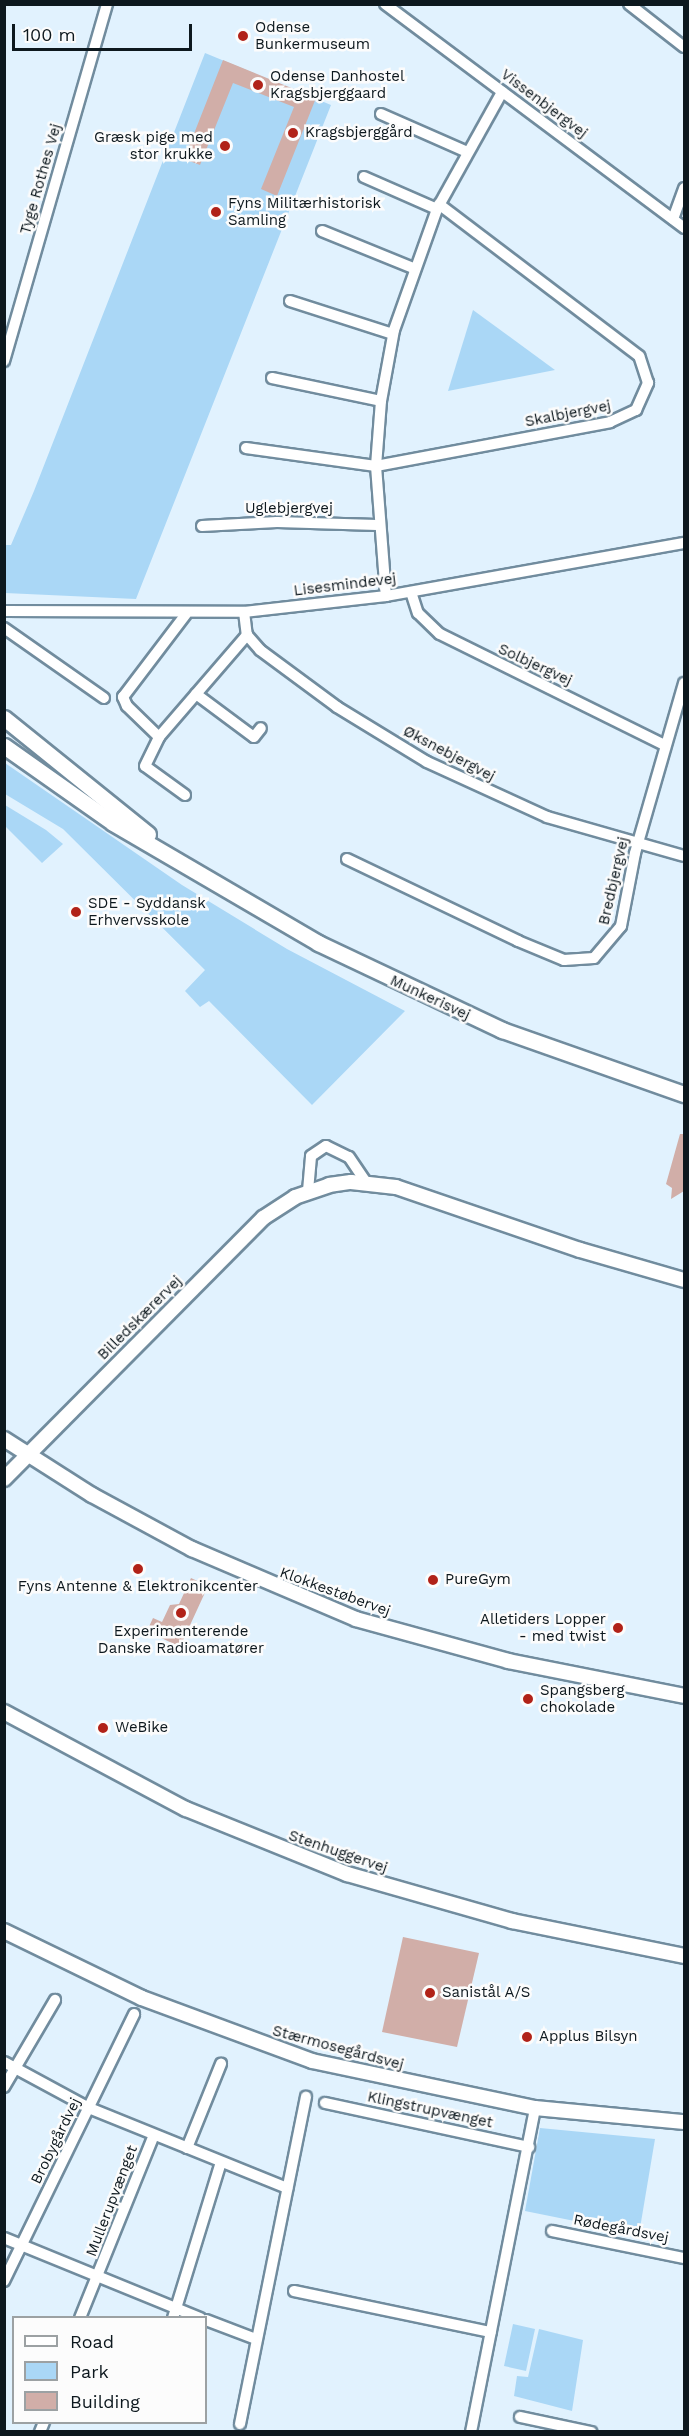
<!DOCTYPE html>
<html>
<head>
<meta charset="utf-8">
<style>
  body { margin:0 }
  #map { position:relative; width:689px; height:2436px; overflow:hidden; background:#e1f2fe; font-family:"Work Sans",sans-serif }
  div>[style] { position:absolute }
  .green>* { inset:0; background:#aad7f6 }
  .building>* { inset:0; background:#d1aea8 }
  .roads { filter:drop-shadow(2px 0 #718c9e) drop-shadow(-2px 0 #718c9e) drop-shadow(0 2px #718c9e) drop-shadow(0 -2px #718c9e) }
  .minor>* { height:10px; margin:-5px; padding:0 5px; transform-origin:5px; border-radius:5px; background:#fff }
  .tertiary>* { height:14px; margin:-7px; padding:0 7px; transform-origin:7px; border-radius:7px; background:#fff }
  .secondary>* { height:15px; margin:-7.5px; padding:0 7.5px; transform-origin:7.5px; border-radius:7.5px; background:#fff }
  .dots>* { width:16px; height:16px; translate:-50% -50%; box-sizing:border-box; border:3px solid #fcfcfc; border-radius:50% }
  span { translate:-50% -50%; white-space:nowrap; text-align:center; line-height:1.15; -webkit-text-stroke:5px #fcfcfc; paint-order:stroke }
  .poi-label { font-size:15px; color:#0d181e }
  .left { translate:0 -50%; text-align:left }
  .right { translate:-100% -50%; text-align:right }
  .street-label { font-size:15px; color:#0d181e }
  .frame { position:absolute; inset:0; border:6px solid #0d181e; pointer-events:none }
  .legend { position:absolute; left:12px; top:2316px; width:195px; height:108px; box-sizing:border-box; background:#fcfcfc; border:2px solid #9ca1a3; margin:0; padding:8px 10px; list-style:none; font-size:18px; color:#0d181e }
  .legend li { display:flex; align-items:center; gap:12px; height:30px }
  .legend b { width:30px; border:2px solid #9ca1a3 }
  .scale { position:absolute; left:12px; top:24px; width:180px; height:27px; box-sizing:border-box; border:3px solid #0d181e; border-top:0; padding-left:8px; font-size:18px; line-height:21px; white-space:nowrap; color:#0d181e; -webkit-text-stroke:4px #fcfcfc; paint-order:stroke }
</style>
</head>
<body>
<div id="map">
  <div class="green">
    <div style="clip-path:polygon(205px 53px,331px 105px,136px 599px,5px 593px,4px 545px,11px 545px,34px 491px)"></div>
    <div style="clip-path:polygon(473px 310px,555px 370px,448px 391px)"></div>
    <div style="clip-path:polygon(5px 763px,182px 885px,287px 949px,405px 1011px,312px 1105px,209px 1001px,200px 1007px,185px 991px,205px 970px,63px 829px,5px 794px)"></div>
    <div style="clip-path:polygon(5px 805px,46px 830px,63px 844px,42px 863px,5px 826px)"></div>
    <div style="clip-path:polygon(540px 2128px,655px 2139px,639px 2234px,525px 2211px)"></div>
    <div style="clip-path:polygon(513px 2324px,535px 2329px,526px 2371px,504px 2366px)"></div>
    <div style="clip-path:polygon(539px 2329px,583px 2340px,572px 2411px,514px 2396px,517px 2376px,528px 2377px)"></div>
  </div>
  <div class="building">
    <div style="clip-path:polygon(223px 60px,316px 98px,277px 196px,261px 189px,294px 107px,233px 83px,200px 165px,184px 159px)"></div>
    <div style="clip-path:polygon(680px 1134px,684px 1134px,684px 1191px,671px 1199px,672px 1188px,666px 1184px)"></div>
    <div style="clip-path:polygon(191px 1578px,208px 1586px,180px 1647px,147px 1631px,153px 1618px,162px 1622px,170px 1605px,179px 1604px)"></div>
    <div style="clip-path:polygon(403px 1937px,479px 1953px,457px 2047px,382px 2032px)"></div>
  </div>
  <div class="roads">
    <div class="minor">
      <div style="left:385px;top:4px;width:374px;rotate:36.8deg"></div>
      <div style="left:629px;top:4px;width:70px;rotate:38deg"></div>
      <div style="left:381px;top:114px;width:94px;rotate:23.8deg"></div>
      <div style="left:364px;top:177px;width:80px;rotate:23.7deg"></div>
      <div style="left:673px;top:219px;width:33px;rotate:-70deg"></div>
      <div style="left:322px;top:231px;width:98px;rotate:22.1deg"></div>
      <div style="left:290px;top:301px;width:108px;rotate:17.8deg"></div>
      <div style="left:4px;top:361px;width:372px;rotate:-73.9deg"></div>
      <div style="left:272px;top:378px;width:111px;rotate:11.9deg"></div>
      <div style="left:246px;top:448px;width:131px;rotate:7.9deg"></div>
      <div style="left:376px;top:466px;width:238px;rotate:-10.6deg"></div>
      <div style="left:610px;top:422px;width:29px;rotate:-25deg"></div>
      <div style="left:636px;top:410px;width:30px;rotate:-66deg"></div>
      <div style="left:648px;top:383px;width:28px;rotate:-108deg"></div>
      <div style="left:639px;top:356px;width:251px;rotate:-142.8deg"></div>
      <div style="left:202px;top:526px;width:75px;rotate:-3.1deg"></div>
      <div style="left:277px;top:522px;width:100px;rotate:1.7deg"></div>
      <div style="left:411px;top:592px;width:22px;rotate:72deg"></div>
      <div style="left:418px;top:613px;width:30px;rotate:44deg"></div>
      <div style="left:440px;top:634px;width:251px;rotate:26.3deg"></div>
      <div style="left:386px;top:596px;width:130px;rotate:-94.4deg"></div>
      <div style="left:376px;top:466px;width:65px;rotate:-85.6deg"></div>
      <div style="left:381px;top:401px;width:72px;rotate:-79.6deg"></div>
      <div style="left:394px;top:330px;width:128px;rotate:-70.4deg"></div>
      <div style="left:437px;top:209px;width:134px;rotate:-60.9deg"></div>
      <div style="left:4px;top:611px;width:240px;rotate:0.2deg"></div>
      <div style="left:244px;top:612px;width:143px;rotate:-6.4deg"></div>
      <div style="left:386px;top:596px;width:303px;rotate:-10.1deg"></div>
      <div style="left:244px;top:612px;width:23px;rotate:83deg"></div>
      <div style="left:247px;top:635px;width:20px;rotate:49deg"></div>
      <div style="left:260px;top:650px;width:96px;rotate:36.5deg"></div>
      <div style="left:337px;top:707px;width:105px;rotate:31.4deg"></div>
      <div style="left:427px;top:762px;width:132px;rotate:24.6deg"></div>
      <div style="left:547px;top:817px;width:142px;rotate:15.9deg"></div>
      <div style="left:4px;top:628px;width:122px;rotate:35deg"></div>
      <div style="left:196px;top:694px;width:72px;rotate:36.6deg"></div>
      <div style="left:254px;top:737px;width:11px;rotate:-52deg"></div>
      <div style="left:159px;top:737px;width:45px;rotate:-135.9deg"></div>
      <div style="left:127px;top:706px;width:10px;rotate:-114deg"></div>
      <div style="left:123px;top:697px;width:104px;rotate:-52.8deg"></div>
      <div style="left:185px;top:795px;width:49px;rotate:-144.1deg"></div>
      <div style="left:145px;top:766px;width:32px;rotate:-64deg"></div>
      <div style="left:159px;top:737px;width:135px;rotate:-49.2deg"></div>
      <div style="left:347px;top:859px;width:190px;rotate:25.6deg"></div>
      <div style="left:518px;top:941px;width:50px;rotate:22.4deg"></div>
      <div style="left:564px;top:960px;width:30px;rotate:-4deg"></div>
      <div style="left:594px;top:958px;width:42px;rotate:-49.8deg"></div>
      <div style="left:621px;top:926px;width:74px;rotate:-79.1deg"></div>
      <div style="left:635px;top:853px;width:177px;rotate:-73.9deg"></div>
      <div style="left:308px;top:1191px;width:35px;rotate:-85deg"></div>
      <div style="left:311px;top:1156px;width:18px;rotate:-34deg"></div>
      <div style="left:326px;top:1146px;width:25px;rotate:26deg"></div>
      <div style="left:349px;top:1157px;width:30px;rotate:56deg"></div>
      <div style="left:4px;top:2062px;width:97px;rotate:28.4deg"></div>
      <div style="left:89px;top:2108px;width:214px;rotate:22deg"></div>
      <div style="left:4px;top:2087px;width:101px;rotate:-59.6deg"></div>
      <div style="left:325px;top:2103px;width:209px;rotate:12.2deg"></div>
      <div style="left:187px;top:2148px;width:91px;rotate:-68deg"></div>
      <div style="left:552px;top:2231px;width:135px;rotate:11.6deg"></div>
      <div style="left:4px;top:2238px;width:212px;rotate:22.2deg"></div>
      <div style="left:4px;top:2281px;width:297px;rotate:-64deg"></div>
      <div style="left:294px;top:2291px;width:201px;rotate:11.8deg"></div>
      <div style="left:80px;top:2318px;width:197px;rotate:-68deg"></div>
      <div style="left:173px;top:2318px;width:163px;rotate:-72.9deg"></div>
      <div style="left:206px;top:2320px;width:53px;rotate:20.8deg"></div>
      <div style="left:520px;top:2417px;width:73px;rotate:11.9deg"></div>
      <div style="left:240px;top:2424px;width:334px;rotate:-78.6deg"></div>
      <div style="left:40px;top:2432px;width:11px;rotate:-68deg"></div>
      <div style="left:471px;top:2432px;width:330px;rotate:-78.8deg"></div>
    </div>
    <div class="tertiary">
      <div style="left:4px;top:1439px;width:104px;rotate:32.5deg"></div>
      <div style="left:92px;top:1495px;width:114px;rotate:28.4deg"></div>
      <div style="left:192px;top:1549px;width:178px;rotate:23.1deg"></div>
      <div style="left:356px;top:1619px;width:158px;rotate:15.4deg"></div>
      <div style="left:508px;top:1661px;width:179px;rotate:11.2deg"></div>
      <div style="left:4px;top:1479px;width:368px;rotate:-45.2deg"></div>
      <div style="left:263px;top:1218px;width:38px;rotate:-33deg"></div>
      <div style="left:295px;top:1197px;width:36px;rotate:-19deg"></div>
      <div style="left:329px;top:1185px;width:22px;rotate:-8deg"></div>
      <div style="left:351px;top:1182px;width:45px;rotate:6.3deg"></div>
      <div style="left:396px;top:1187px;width:194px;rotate:18.9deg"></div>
      <div style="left:580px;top:1250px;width:108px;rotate:16.1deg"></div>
      <div style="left:4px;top:1712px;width:206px;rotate:28.1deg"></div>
      <div style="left:186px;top:1809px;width:174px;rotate:22deg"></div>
      <div style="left:347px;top:1874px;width:172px;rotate:15.9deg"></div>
      <div style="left:512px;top:1921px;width:176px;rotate:11.5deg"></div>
      <div style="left:4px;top:1931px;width:153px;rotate:25.9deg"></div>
      <div style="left:142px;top:1998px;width:181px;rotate:20.3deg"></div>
      <div style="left:312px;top:2061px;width:228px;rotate:11.9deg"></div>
      <div style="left:535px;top:2108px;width:150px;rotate:5.4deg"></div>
    </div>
    <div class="secondary">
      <div style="left:4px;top:718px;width:185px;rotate:38.9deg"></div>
      <div style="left:4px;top:746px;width:133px;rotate:35.2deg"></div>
      <div style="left:113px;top:823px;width:238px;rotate:30.3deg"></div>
      <div style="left:318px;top:943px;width:204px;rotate:25.3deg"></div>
      <div style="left:502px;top:1030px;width:193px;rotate:19.4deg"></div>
    </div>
  </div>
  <div class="dots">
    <div style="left:243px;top:36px;background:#b12218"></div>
    <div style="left:258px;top:85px;background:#b12218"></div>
    <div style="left:293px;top:133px;background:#b12218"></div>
    <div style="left:225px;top:146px;background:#b12218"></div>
    <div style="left:216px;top:212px;background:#b12218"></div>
    <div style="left:76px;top:912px;background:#b12218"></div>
    <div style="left:138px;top:1569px;background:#b12218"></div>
    <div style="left:433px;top:1580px;background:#b12218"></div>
    <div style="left:181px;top:1613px;background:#b12218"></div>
    <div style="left:618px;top:1628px;background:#b12218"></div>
    <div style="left:528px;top:1699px;background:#b12218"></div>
    <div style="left:103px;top:1728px;background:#b12218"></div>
    <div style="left:430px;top:1993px;background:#b12218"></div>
    <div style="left:527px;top:2037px;background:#b12218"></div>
  </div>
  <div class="poi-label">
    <span class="left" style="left:255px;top:36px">Odense<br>Bunkermuseum</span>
    <span class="left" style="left:270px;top:85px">Odense Danhostel<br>Kragsbjerggaard</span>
    <span class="left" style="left:305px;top:133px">Kragsbjerggård</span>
    <span class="right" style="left:213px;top:146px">Græsk pige med<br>stor krukke</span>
    <span class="left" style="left:228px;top:212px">Fyns Militærhistorisk<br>Samling</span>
    <span class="left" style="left:88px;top:912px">SDE - Syddansk<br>Erhvervsskole</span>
    <span class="left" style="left:445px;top:1580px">PureGym</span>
    <span style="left:138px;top:1587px">Fyns Antenne &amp; Elektronikcenter</span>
    <span class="right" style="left:606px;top:1628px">Alletiders Lopper<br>- med twist</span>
    <span style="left:181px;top:1640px">Experimenterende<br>Danske Radioamatører</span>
    <span class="left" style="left:540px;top:1699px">Spangsberg<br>chokolade</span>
    <span class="left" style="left:115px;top:1728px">WeBike</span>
    <span class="left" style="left:442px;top:1993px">Sanistål A/S</span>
    <span class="left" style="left:539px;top:2037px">Applus Bilsyn</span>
  </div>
  <div class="street-label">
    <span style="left:544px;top:104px;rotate:37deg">Vissenbjergvej</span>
    <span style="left:41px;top:179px;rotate:-74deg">Tyge Rothes Vej</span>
    <span style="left:568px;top:414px;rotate:-11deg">Skalbjergvej</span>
    <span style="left:289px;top:509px">Uglebjergvej</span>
    <span style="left:345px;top:585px;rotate:-7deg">Lisesmindevej</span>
    <span style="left:535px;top:665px;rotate:25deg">Solbjergvej</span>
    <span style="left:449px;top:754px;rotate:28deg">Øksnebjergvej</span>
    <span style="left:614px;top:881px;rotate:-77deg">Bredbjergvej</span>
    <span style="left:430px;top:998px;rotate:25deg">Munkerisvej</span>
    <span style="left:140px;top:1318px;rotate:-45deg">Billedskærervej</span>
    <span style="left:335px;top:1592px;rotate:20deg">Klokkestøbervej</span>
    <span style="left:338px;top:1852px;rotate:19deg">Stenhuggervej</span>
    <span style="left:338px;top:2048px;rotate:15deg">Stærmosegårdsvej</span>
    <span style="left:430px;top:2110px;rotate:12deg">Klingstrupvænget</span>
    <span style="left:56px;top:2141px;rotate:-64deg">Brobygårdvej</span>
    <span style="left:112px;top:2201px;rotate:-69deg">Mullerupvænget</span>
    <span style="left:621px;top:2229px;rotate:11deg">Rødegårdsvej</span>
  </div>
  <div class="frame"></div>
  <ul class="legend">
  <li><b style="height:8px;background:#fff"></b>Road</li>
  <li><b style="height:16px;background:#aad7f6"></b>Park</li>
  <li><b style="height:16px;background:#d1aea8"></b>Building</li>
  </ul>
  <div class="scale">100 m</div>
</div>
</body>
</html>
